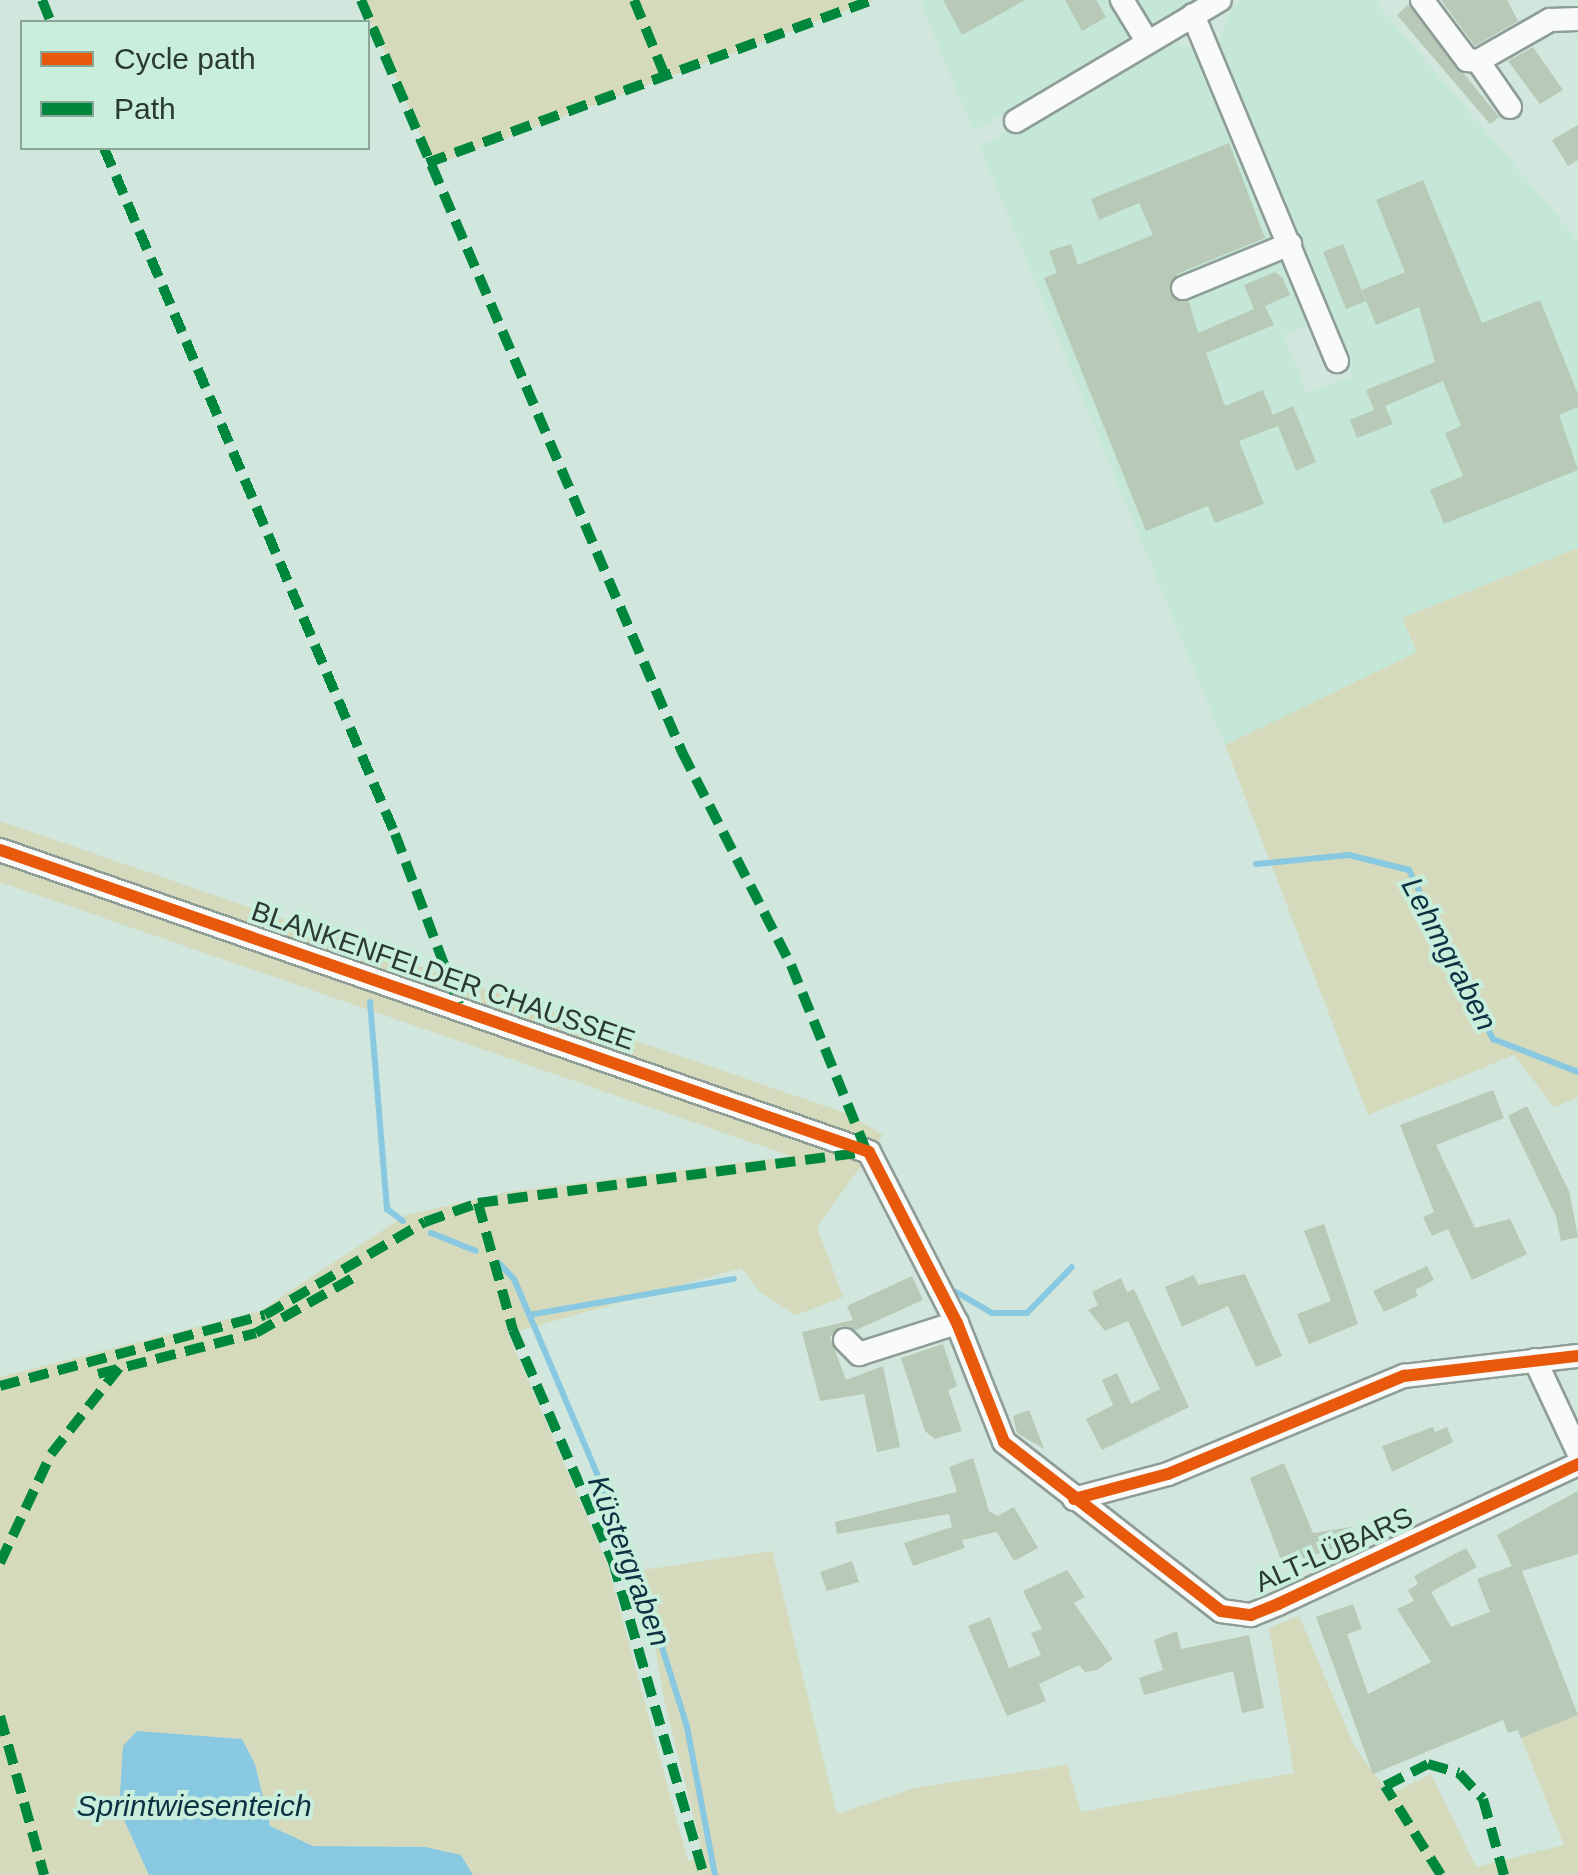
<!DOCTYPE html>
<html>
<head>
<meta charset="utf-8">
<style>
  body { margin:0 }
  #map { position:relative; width:1578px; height:1875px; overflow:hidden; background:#d1e6dc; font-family:Arial,sans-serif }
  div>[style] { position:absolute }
  .built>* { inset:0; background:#c4e7d7 }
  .green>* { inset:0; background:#d5dabd }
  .water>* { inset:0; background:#88c9e1 }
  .stream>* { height:6px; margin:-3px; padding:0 3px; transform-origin:3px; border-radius:3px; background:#88c9e1 }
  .building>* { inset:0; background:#b8c9b7 }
  .roads { filter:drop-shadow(2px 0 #8e9d96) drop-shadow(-2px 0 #8e9d96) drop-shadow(0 2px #8e9d96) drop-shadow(0 -2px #8e9d96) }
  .minor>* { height:22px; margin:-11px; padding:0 11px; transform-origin:11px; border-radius:11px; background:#f8fbfa }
  .quiet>* { height:10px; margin-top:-5px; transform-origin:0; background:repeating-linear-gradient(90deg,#00873e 0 20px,transparent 0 30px) }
  .cycleway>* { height:12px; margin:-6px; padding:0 6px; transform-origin:6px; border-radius:6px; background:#e8590c }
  span { translate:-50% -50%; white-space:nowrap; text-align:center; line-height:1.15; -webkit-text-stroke:8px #c9eedc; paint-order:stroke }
  .street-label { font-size:28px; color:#2a3932 }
  .water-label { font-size:30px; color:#0b3243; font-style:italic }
  .legend { position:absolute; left:20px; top:20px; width:350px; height:130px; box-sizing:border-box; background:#c9eedc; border:2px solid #89a698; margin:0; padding:12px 18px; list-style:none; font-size:30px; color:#2a3932 }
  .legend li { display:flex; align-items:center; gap:20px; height:50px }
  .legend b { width:50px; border:2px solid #89a698 }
</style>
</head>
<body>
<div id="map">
  <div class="built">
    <div style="clip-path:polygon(920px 0,1207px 0,973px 131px)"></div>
    <div style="clip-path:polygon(1242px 0,1374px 0,1578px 240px,1578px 548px,1402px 618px,1417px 652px,1225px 745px,980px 147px,1171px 40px,1203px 52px,1314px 323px,1284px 335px,1307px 393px,1353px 376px,1218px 43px,1230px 7px)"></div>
  </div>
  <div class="green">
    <div style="clip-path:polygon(361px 0,874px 0,434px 165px)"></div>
    <div style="clip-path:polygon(1578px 548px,1578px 1097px,1554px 1107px,1514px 1055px,1368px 1115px,1225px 745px,1417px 652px,1402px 618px)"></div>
    <div style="clip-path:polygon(0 821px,848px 1114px,883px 1135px,817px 1227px,843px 1297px,796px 1315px,760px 1292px,741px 1268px,508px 1334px,607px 1563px,688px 1861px,704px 1858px,664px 1699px,642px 1570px,772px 1551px,837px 1814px,914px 1788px,1067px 1765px,1081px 1812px,1294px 1773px,1269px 1628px,1299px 1616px,1355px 1748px,1390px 1794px,1431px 1774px,1476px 1867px,1564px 1845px,1521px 1738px,1578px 1715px,1578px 1875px,473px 1875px,461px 1855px,425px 1847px,313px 1846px,270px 1826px,255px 1764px,119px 1809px,149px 1875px,0 1875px,0 1377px,260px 1311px,406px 1215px,508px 1192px,791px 1156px,0 882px)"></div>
  </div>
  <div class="water">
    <div style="clip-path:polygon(137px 1731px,242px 1739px,255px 1764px,270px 1826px,313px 1846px,425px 1847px,461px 1855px,473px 1875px,149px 1875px,119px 1809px,123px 1746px)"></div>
  </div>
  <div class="stream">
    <div style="left:1256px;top:864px;width:93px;rotate:-5.5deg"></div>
    <div style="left:1349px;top:855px;width:62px;rotate:14deg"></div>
    <div style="left:1409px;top:870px;width:189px;rotate:63.6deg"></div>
    <div style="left:1493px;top:1039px;width:91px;rotate:21.2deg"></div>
    <div style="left:370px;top:1002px;width:208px;rotate:85.3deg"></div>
    <div style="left:387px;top:1209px;width:20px;rotate:37deg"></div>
    <div style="left:431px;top:1233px;width:48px;rotate:21.8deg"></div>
    <div style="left:499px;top:1263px;width:22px;rotate:47deg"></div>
    <div style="left:514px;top:1279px;width:314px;rotate:66.9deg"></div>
    <div style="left:637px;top:1568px;width:167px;rotate:72.5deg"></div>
    <div style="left:687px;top:1727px;width:151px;rotate:79.3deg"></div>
    <div style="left:956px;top:1292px;width:42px;rotate:30.3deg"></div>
    <div style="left:992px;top:1313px;width:35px"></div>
    <div style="left:1027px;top:1313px;width:64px;rotate:-45.6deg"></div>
    <div style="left:529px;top:1315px;width:208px;rotate:-10deg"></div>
  </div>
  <div class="building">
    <div style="clip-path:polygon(943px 0,1025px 0,962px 35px)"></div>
    <div style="clip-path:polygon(1065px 0,1096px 0,1106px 17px,1082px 31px)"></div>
    <div style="clip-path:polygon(1441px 0,1507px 0,1518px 21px,1475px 46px)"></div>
    <div style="clip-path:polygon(1408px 5px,1499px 117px,1490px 124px,1397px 15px)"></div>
    <div style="clip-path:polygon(1533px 47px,1563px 90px,1540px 104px,1508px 61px)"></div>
    <div style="clip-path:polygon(1578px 125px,1578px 160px,1568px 166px,1552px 140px)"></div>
    <div style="clip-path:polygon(1229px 143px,1265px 238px,1177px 274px,1169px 293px,1189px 302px,1198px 333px,1254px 309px,1244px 285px,1275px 272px,1282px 277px,1290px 295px,1265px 306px,1274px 325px,1206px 353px,1225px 406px,1263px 390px,1273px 415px,1293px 406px,1316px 462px,1296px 471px,1278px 426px,1239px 441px,1264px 504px,1215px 523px,1208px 506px,1146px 531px,1044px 278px,1057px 273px,1049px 251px,1071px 244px,1078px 265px,1153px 235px,1139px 203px,1099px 220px,1091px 199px)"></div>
    <div style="clip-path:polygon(1423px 180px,1482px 323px,1540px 300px,1578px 394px,1578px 407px,1559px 415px,1578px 470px,1444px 524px,1430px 490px,1463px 476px,1445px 433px,1461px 426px,1443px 381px,1385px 406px,1393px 424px,1357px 438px,1350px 420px,1374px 410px,1366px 390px,1435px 362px,1419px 307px,1376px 325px,1362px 290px,1405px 272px,1376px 200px)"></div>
    <div style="clip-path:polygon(1343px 244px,1366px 301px,1346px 309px,1323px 252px)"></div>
    <div style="clip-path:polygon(1493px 1090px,1504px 1118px,1436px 1145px,1475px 1228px,1510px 1219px,1527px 1254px,1472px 1280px,1448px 1229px,1432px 1236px,1423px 1217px,1434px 1212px,1400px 1125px)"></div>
    <div style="clip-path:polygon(1527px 1106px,1569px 1191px,1578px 1237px,1561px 1241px,1556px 1216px,1508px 1116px)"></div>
    <div style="clip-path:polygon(1324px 1224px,1358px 1324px,1309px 1344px,1297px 1314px,1331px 1301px,1304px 1231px)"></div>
    <div style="clip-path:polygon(1427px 1266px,1434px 1280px,1415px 1290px,1418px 1296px,1384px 1312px,1373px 1291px)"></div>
    <div style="clip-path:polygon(1245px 1274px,1282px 1356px,1256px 1367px,1228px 1306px,1182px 1327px,1165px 1287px,1194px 1275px,1198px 1285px)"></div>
    <div style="clip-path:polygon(912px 1276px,923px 1300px,856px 1330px,840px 1326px,830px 1337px,846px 1380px,883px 1366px,900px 1447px,877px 1452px,864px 1394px,820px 1401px,802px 1332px,853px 1320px,847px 1306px)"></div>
    <div style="clip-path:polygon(1121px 1278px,1127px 1292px,1134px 1289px,1189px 1407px,1102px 1450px,1086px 1419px,1113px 1405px,1102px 1380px,1117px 1373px,1131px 1404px,1160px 1389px,1128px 1321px,1105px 1331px,1088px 1310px,1098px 1305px,1092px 1292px)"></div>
    <div style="clip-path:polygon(943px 1344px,957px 1386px,948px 1390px,962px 1431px,935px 1439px,925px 1431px,901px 1358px)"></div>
    <div style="clip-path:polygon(1029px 1410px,1044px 1449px,1017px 1433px,1013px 1416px)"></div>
    <div style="clip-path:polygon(1433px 1427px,1435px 1432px,1447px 1427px,1453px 1442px,1392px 1472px,1382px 1446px)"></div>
    <div style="clip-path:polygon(973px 1458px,989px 1511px,998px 1516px,1014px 1507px,1038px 1548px,1014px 1561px,997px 1532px,962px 1540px,965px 1548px,913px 1566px,904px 1543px,952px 1527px,949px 1514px,837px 1534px,835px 1522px,957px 1492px,949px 1467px)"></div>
    <div style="clip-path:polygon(1284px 1463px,1313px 1533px,1351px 1527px,1355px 1541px,1283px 1565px,1250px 1478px)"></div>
    <div style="clip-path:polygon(1578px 1491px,1578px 1554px,1522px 1571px,1578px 1715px,1521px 1738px,1518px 1730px,1508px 1733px,1503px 1720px,1373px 1774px,1316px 1617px,1353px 1604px,1362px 1629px,1347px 1634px,1368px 1694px,1431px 1662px,1397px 1609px,1414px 1601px,1408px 1590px,1418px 1584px,1414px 1576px,1466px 1548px,1477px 1567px,1431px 1592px,1451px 1627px,1490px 1612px,1477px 1579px,1512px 1566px,1497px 1535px)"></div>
    <div style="clip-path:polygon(852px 1561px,859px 1582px,827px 1591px,820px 1572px)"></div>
    <div style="clip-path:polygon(1067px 1570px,1085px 1597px,1074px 1603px,1113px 1659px,1097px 1670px,1085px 1672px,1079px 1665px,1039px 1684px,1046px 1701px,1007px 1716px,968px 1626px,990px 1617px,1009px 1668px,1041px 1655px,1031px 1633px,1042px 1629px,1023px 1591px)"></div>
    <div style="clip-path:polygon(1177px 1631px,1181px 1649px,1249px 1635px,1264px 1708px,1242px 1713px,1233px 1671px,1144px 1695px,1139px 1678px,1163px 1670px,1154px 1640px)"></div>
  </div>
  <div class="roads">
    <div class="minor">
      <div style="left:1122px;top:0;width:48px;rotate:58.6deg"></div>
      <div style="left:1422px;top:0;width:75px;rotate:53.1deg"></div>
      <div style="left:1467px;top:60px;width:11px;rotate:5deg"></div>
      <div style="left:1478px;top:61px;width:83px;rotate:-29.7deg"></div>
      <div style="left:1550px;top:20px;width:28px;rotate:-2deg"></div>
      <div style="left:1193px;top:15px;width:375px;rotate:67.4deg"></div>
      <div style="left:1478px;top:61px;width:56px;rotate:55.2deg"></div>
      <div style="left:1016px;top:121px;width:237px;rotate:-30.7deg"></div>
      <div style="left:1183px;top:288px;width:116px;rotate:-22.4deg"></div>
      <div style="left:0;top:850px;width:920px;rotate:19.16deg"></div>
      <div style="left:869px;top:1152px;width:192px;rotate:62.8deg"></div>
      <div style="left:957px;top:1323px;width:128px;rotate:68.4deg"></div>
      <div style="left:1004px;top:1442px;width:275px;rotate:37.9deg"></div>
      <div style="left:1221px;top:1611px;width:30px;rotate:8deg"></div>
      <div style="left:1251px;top:1615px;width:29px;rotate:-22deg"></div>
      <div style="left:1278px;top:1604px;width:331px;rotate:-25deg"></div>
      <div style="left:845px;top:1340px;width:20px;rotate:45deg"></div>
      <div style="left:859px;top:1354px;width:103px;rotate:-17.6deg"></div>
      <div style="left:1535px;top:1360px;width:102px;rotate:64.9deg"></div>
      <div style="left:1074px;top:1499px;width:97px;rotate:-14.9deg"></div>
      <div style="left:1168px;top:1474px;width:256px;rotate:-22.6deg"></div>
      <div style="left:1404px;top:1376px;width:175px;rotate:-6.6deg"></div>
    </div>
  </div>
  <div class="quiet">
    <div style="left:42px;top:0;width:24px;rotate:68deg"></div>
    <div style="left:361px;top:0;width:818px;rotate:66.88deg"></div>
    <div style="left:682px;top:752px;width:239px;rotate:62.9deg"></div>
    <div style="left:791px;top:965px;width:207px;rotate:67.9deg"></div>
    <div style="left:634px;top:0;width:79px;rotate:67.7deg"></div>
    <div style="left:104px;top:148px;width:745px;rotate:67.01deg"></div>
    <div style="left:395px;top:834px;width:182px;rotate:69.4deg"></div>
    <div style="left:427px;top:163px;width:474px;rotate:-20.1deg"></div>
    <div style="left:478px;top:1203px;width:132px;rotate:74.6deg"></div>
    <div style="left:513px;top:1330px;width:253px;rotate:66.7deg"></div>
    <div style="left:613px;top:1562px;width:326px;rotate:73.8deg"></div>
    <div style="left:98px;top:1374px;width:163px;rotate:-14.5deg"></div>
    <div style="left:256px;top:1333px;width:112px;rotate:-29.6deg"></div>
    <div style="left:0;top:1386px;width:274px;rotate:-15deg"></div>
    <div style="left:265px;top:1315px;width:185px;rotate:-30.2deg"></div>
    <div style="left:425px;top:1222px;width:56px;rotate:-19.7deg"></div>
    <div style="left:478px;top:1203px;width:384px;rotate:-7.5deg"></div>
    <div style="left:0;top:1563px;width:120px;rotate:-64.9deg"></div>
    <div style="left:51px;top:1454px;width:110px;rotate:-51.7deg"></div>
    <div style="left:0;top:1716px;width:165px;rotate:74.5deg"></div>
    <div style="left:1441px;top:1875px;width:105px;rotate:-122.2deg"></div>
    <div style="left:1385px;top:1786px;width:48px;rotate:-27.1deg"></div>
    <div style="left:1428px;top:1764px;width:32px;rotate:16deg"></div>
    <div style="left:1459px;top:1773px;width:35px;rotate:47deg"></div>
    <div style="left:1483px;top:1799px;width:79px;rotate:74.6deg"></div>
  </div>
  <div class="cycleway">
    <div style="left:0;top:850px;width:920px;rotate:19.16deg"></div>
    <div style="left:869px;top:1152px;width:192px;rotate:62.8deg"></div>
    <div style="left:957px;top:1323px;width:128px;rotate:68.4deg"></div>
    <div style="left:1004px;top:1442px;width:275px;rotate:37.9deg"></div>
    <div style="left:1221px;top:1611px;width:30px;rotate:8deg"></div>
    <div style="left:1251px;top:1615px;width:29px;rotate:-22deg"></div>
    <div style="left:1278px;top:1604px;width:331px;rotate:-25deg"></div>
    <div style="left:1074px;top:1499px;width:97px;rotate:-14.9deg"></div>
    <div style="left:1168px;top:1474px;width:256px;rotate:-22.6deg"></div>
    <div style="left:1404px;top:1376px;width:175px;rotate:-6.6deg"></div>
  </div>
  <div class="street-label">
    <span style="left:443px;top:976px;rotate:19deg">BLANKENFELDER CHAUSSEE</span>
    <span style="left:1334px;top:1550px;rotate:-24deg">ALT-LÜBARS</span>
  </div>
  <div class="water-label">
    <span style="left:1449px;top:954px;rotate:62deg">Lehmgraben</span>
    <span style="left:629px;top:1561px;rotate:69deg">Küstergraben</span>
    <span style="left:194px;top:1806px">Sprintwiesenteich</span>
  </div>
  <ul class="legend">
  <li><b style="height:12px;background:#e8590c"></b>Cycle path</li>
  <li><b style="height:12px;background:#00873e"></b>Path</li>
  </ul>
</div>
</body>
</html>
